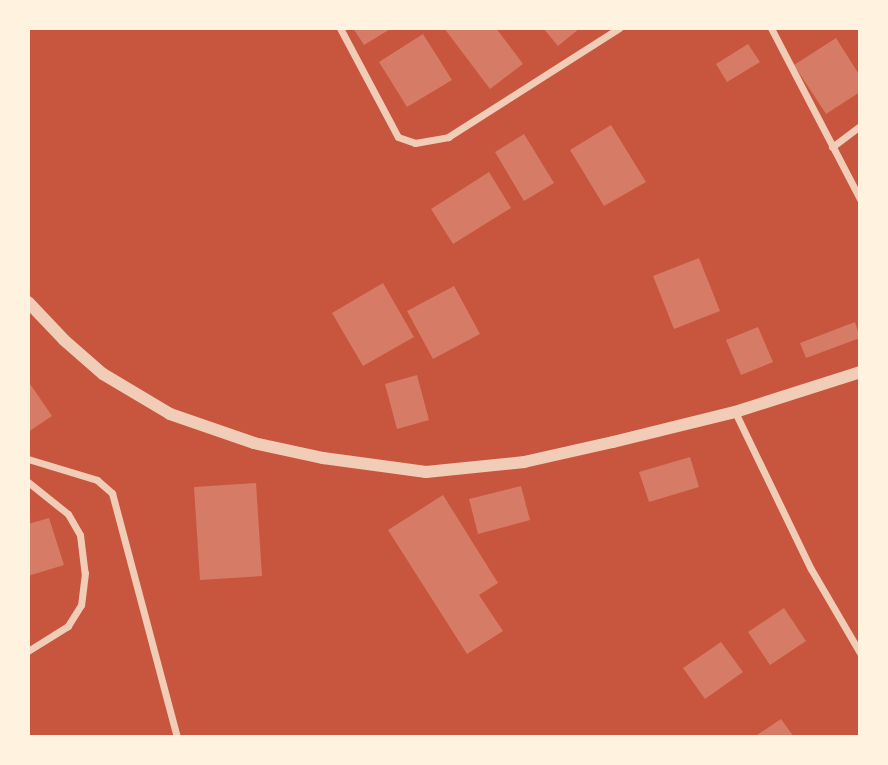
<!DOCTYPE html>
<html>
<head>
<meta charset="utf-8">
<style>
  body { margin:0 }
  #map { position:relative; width:888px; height:765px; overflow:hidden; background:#c8553d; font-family:Inter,sans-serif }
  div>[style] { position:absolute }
  .building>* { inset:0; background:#d67c66 }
  .minor>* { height:7px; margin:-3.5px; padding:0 3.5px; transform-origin:3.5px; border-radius:3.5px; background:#f1ccb7 }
  .tertiary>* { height:12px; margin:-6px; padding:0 6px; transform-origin:6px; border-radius:6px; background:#f1ccb7 }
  span { translate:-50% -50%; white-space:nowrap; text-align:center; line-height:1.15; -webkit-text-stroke:5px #fff3e0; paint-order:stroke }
  .frame { position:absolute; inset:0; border:30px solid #fff3e0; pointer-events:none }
</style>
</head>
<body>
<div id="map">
  <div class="building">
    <div style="clip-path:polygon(353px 28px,392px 28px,364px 45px)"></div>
    <div style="clip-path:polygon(444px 28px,496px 28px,523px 64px,490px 89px)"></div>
    <div style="clip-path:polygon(543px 28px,580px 28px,558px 46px)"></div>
    <div style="clip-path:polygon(423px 34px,452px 80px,407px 107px,379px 62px)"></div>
    <div style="clip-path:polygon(836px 38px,860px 76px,860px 92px,826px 114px,794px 65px)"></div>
    <div style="clip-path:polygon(748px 44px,760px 62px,727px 82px,716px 64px)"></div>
    <div style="clip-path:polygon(611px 125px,646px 182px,604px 206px,570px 150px)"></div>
    <div style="clip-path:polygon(524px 134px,554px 183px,524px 201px,495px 152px)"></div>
    <div style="clip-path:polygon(489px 172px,511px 208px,453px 244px,431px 209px)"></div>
    <div style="clip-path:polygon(699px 258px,720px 311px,674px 329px,653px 276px)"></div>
    <div style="clip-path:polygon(383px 283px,414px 337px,363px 366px,332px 313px)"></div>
    <div style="clip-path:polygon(454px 286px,480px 334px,433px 359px,407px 311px)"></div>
    <div style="clip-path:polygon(855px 322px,860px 338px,806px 358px,800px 343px)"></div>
    <div style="clip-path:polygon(758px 327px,773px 362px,741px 375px,726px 340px)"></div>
    <div style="clip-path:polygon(417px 375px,429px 420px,397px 429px,385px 384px)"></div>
    <div style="clip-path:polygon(28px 381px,52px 416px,28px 432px)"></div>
    <div style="clip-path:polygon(690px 457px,699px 487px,649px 502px,639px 472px)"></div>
    <div style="clip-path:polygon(256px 483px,262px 576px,200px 580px,194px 487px)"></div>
    <div style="clip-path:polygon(521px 486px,530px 520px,478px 534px,469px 499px)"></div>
    <div style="clip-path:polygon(443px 495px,498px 583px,479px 595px,503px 631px,467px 654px,388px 530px)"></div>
    <div style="clip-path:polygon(49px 518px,64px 565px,28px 576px,28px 524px)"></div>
    <div style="clip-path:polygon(784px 608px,806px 641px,770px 665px,748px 632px)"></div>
    <div style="clip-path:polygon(721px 642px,743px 672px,705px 699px,683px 668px)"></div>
    <div style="clip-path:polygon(781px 719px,794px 737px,754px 737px)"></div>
  </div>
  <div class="minor">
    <div style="left:340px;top:28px;width:123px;rotate:62deg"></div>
    <div style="left:398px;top:137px;width:18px;rotate:19deg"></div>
    <div style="left:415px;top:143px;width:34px;rotate:-10deg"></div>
    <div style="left:448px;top:137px;width:203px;rotate:-32.5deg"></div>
    <div style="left:771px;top:28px;width:193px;rotate:62.5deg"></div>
    <div style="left:832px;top:147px;width:35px;rotate:-37deg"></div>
    <div style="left:735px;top:412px;width:174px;rotate:64.2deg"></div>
    <div style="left:811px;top:569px;width:97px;rotate:59.7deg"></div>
    <div style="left:28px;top:459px;width:72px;rotate:16.9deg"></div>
    <div style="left:97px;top:480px;width:20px;rotate:41deg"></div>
    <div style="left:112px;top:493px;width:253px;rotate:75.1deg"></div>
    <div style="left:28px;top:482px;width:51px;rotate:38.7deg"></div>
    <div style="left:68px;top:514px;width:24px;rotate:60deg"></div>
    <div style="left:80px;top:535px;width:38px;rotate:83deg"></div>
    <div style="left:85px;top:573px;width:32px;rotate:97deg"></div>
    <div style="left:81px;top:605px;width:25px;rotate:122deg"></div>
    <div style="left:68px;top:626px;width:47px;rotate:148deg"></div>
  </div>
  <div class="tertiary">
    <div style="left:28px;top:302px;width:52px;rotate:46.5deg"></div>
    <div style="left:64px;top:340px;width:52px;rotate:41.1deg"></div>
    <div style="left:103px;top:374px;width:78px;rotate:30.8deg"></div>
    <div style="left:170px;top:414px;width:89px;rotate:19deg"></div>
    <div style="left:254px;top:443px;width:71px;rotate:12.3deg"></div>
    <div style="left:323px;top:458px;width:104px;rotate:7.7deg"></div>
    <div style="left:426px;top:472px;width:99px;rotate:-5.8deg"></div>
    <div style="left:524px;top:462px;width:91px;rotate:-12.7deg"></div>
    <div style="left:613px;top:442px;width:126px;rotate:-13.8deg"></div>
    <div style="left:735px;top:412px;width:131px;rotate:-17.7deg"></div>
  </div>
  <div class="frame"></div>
</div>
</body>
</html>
